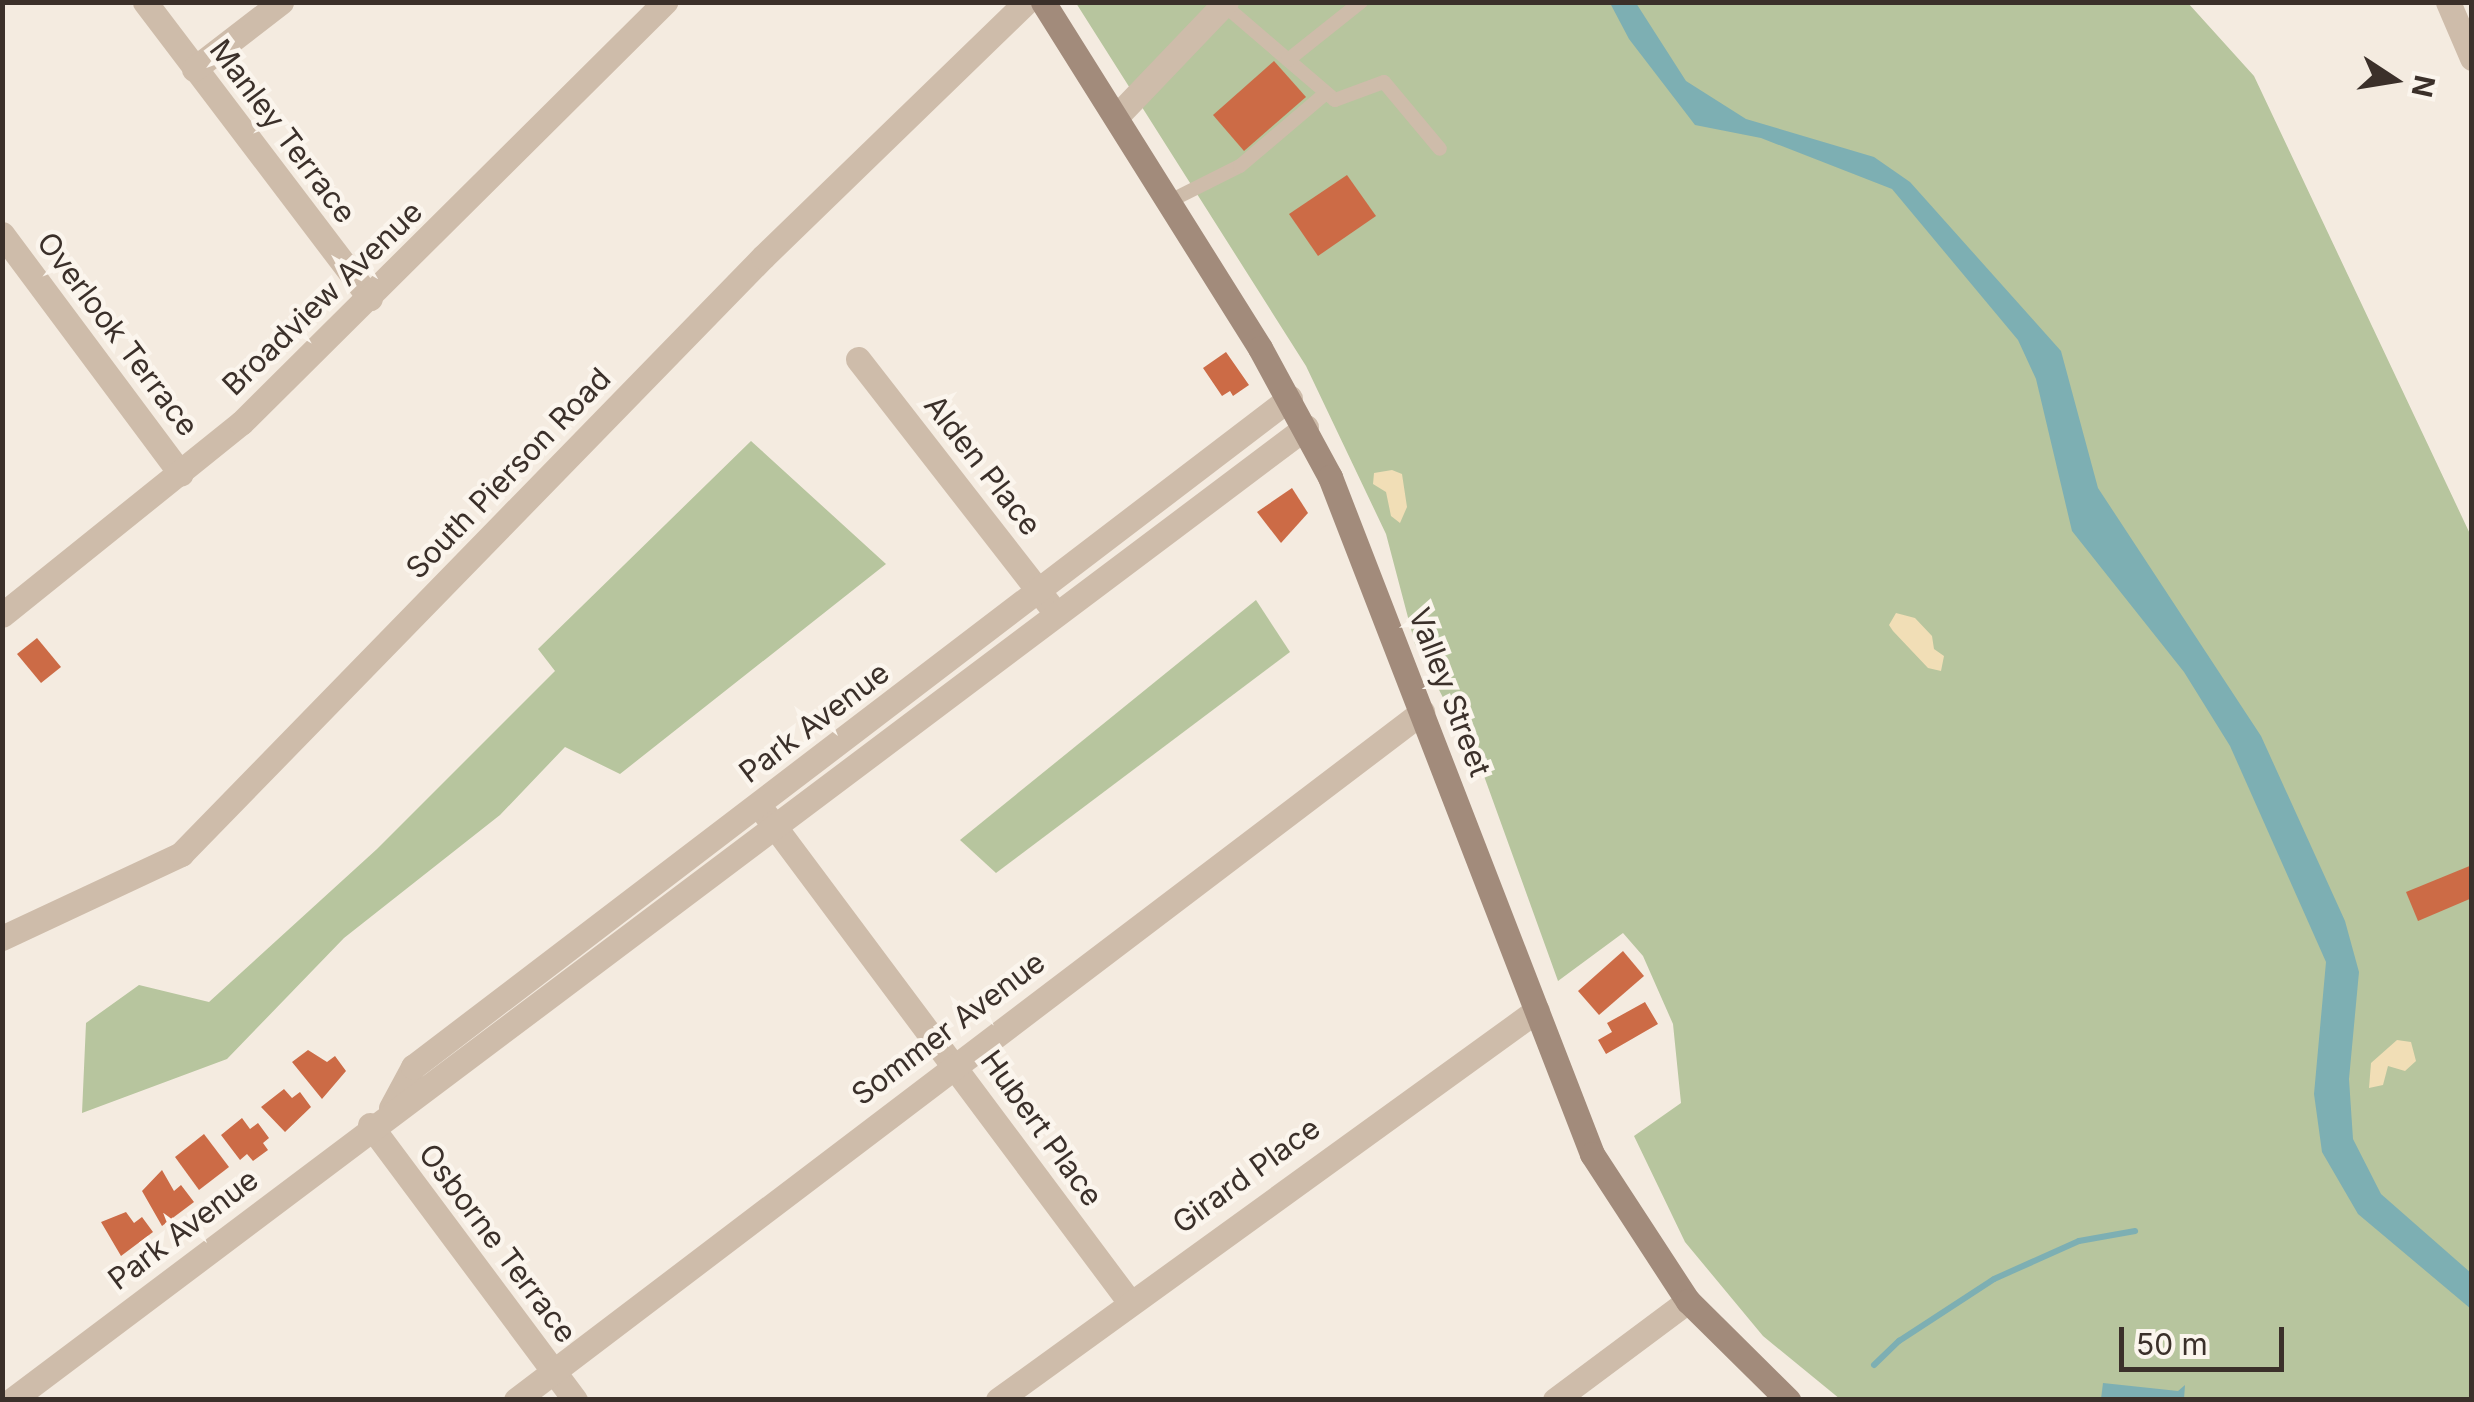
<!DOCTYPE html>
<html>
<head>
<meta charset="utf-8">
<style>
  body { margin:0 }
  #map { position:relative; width:2474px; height:1402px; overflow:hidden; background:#f4ebe0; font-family:Inter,sans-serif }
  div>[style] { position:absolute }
  .green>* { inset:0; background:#b7c59e }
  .sand>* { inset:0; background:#f1deb6 }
  .water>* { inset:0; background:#7dafb3 }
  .stream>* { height:6px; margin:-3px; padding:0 3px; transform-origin:3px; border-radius:3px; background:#7dafb3 }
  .building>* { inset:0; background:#cc6b46 }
  .service>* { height:14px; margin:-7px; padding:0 7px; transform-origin:7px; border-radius:7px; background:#cebcaa }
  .minor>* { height:25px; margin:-12.5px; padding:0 12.5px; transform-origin:12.5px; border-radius:12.5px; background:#cebcaa }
  .secondary>* { height:25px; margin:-12.5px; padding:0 12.5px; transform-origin:12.5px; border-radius:12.5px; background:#a28b7b }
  span { translate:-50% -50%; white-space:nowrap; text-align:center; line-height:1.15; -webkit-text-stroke:9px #fbf5ed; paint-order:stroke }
  .street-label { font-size:30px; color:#3b302a }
  .frame { position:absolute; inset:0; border:5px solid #3b302a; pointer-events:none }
  .north { position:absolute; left:2344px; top:30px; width:100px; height:100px; -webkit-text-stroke:8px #fbf5ed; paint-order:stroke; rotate:102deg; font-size:28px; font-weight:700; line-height:40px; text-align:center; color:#3b302a }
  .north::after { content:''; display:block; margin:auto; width:35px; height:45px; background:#3b302a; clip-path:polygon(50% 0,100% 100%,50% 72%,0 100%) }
  .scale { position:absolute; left:2119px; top:1327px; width:165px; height:45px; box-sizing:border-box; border:5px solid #3b302a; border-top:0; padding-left:12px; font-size:30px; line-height:35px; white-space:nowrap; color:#3b302a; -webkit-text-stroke:8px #fbf5ed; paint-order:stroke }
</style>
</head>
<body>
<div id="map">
  <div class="green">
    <div style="clip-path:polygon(1076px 3px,2188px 3px,2254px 76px,2471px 536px,2471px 1399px,1840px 1399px,1763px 1336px,1685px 1242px,1634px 1136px,1681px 1103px,1673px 1024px,1643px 956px,1623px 933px,1558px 981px,1484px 776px,1415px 644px,1386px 534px,1306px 366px)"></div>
    <div style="clip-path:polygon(751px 441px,886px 564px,620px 774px,565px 747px,500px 815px,344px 938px,227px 1059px,82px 1113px,86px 1023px,139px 985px,209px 1002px,377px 849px,555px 671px,538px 649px)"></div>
    <div style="clip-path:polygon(1256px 600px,1290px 652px,996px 873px,960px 840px)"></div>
  </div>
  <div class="sand">
    <div style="clip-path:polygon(1392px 470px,1402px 474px,1407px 507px,1400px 523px,1391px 516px,1386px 492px,1373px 484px,1374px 473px)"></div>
    <div style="clip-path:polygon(1896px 613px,1915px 618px,1932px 636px,1934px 649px,1944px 656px,1941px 671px,1928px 668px,1893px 631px,1889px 625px)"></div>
    <div style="clip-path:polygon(2397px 1040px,2411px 1042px,2416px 1061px,2405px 1071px,2388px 1066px,2383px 1085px,2369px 1088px,2371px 1063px)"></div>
  </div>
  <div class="water">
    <div style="clip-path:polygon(1610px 3px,1636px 3px,1686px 81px,1746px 119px,1874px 157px,1910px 182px,2061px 351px,2098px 488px,2261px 736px,2345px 921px,2359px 972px,2349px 1079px,2353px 1139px,2381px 1194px,2471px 1273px,2471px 1309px,2358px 1214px,2322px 1152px,2314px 1094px,2326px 962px,2230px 746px,2184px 672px,2072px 531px,2036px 379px,2018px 340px,1892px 189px,1761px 138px,1695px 125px,1629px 39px)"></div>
    <div style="clip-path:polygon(2103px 1383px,2178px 1391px,2185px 1385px,2184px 1399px,2101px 1399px)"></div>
  </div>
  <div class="stream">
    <div style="left:1874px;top:1365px;width:35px;rotate:-44deg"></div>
    <div style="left:1899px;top:1341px;width:113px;rotate:-33.1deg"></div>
    <div style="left:1994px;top:1279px;width:93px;rotate:-24.1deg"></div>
    <div style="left:2079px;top:1241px;width:57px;rotate:-10.1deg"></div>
  </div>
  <div class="building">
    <div style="clip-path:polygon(1274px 61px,1306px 97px,1244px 151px,1213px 115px)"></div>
    <div style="clip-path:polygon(1347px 175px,1376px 216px,1318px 256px,1289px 214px)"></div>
    <div style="clip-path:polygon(1226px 352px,1249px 385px,1233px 396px,1230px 391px,1222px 396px,1203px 368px)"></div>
    <div style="clip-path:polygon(1292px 488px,1308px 513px,1281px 543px,1257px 512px)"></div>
    <div style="clip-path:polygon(37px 638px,61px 667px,41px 683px,17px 654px)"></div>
    <div style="clip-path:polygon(2472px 865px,2472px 898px,2418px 921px,2406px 892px)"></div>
    <div style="clip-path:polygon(1623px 951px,1644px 976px,1599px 1015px,1578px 991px)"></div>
    <div style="clip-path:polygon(1645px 1002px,1658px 1024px,1606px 1054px,1598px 1040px,1612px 1032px,1607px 1023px)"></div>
    <div style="clip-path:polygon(308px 1050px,327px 1062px,335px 1056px,346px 1071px,322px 1099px,292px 1062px)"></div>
    <div style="clip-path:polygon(284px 1089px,292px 1098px,300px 1092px,311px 1107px,285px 1132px,261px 1107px)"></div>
    <div style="clip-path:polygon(242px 1118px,250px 1129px,258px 1123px,269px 1138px,263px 1143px,268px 1150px,253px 1161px,247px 1154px,240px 1160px,221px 1135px)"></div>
    <div style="clip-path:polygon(204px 1134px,229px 1167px,199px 1190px,175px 1157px)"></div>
    <div style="clip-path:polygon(162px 1170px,174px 1191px,181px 1185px,194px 1202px,162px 1226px,142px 1191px)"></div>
    <div style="clip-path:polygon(126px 1212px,134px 1223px,142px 1217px,153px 1232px,121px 1256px,101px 1222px)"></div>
  </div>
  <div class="service">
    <div style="left:1224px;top:5px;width:146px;rotate:40.6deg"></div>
    <div style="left:1335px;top:100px;width:52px;rotate:-20.2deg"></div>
    <div style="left:1384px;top:82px;width:87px;rotate:50.1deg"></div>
    <div style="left:1288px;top:60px;width:93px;rotate:-38.5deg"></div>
    <div style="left:1170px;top:201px;width:78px;rotate:-26.6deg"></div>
    <div style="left:1240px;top:166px;width:111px;rotate:-40.3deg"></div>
  </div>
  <div class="minor">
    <div style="left:145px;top:2px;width:372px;rotate:52.8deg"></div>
    <div style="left:2448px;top:2px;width:61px;rotate:66.8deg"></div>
    <div style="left:194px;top:69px;width:110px;rotate:-37.6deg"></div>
    <div style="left:1116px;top:117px;width:159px;rotate:-46.3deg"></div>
    <div style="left:2px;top:234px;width:299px;rotate:53.3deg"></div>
    <div style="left:858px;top:359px;width:311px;rotate:52.1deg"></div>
    <div style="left:2px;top:615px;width:307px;rotate:-38.8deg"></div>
    <div style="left:241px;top:423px;width:598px;rotate:-44.8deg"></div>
    <div style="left:766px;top:815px;width:605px;rotate:53.26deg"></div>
    <div style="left:2px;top:938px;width:198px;rotate:-25.1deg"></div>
    <div style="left:181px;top:854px;width:834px;rotate:-45.73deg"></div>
    <div style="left:763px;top:257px;width:366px;rotate:-44.1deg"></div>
    <div style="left:391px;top:1108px;width:47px;rotate:-61.8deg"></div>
    <div style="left:413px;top:1067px;width:1103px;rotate:-37.34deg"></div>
    <div style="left:370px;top:1125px;width:343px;rotate:53.3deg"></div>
    <div style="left:12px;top:1400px;width:1619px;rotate:-36.94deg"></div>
    <div style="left:516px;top:1400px;width:1138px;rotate:-37.21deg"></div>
    <div style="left:998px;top:1400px;width:665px;rotate:-35.89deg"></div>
    <div style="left:1555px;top:1400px;width:166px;rotate:-36.7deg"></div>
  </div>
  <div class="secondary">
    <div style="left:1043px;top:2px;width:408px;rotate:57.9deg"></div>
    <div style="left:1260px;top:348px;width:147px;rotate:61.5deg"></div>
    <div style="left:1330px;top:477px;width:726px;rotate:68.84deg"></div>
    <div style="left:1592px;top:1154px;width:176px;rotate:56.9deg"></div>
    <div style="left:1688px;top:1301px;width:141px;rotate:44.7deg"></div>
  </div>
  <div class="street-label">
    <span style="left:283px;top:131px;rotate:53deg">Manley Terrace</span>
    <span style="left:322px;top:298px;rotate:-44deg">Broadview Avenue</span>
    <span style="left:118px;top:334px;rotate:53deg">Overlook Terrace</span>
    <span style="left:983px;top:465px;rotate:52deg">Alden Place</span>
    <span style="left:508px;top:473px;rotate:-46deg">South Pierson Road</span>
    <span style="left:1450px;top:692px;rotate:69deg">Valley Street</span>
    <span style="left:814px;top:722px;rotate:-37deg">Park Avenue</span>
    <span style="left:948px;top:1028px;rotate:-37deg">Sommer Avenue</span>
    <span style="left:1042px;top:1128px;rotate:54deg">Hubert Place</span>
    <span style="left:1246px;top:1175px;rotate:-36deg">Girard Place</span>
    <span style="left:183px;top:1229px;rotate:-37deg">Park Avenue</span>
    <span style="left:498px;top:1243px;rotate:53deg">Osborne Terrace</span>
  </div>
  <div class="frame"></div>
  <div class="north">N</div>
  <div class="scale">50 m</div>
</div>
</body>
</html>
